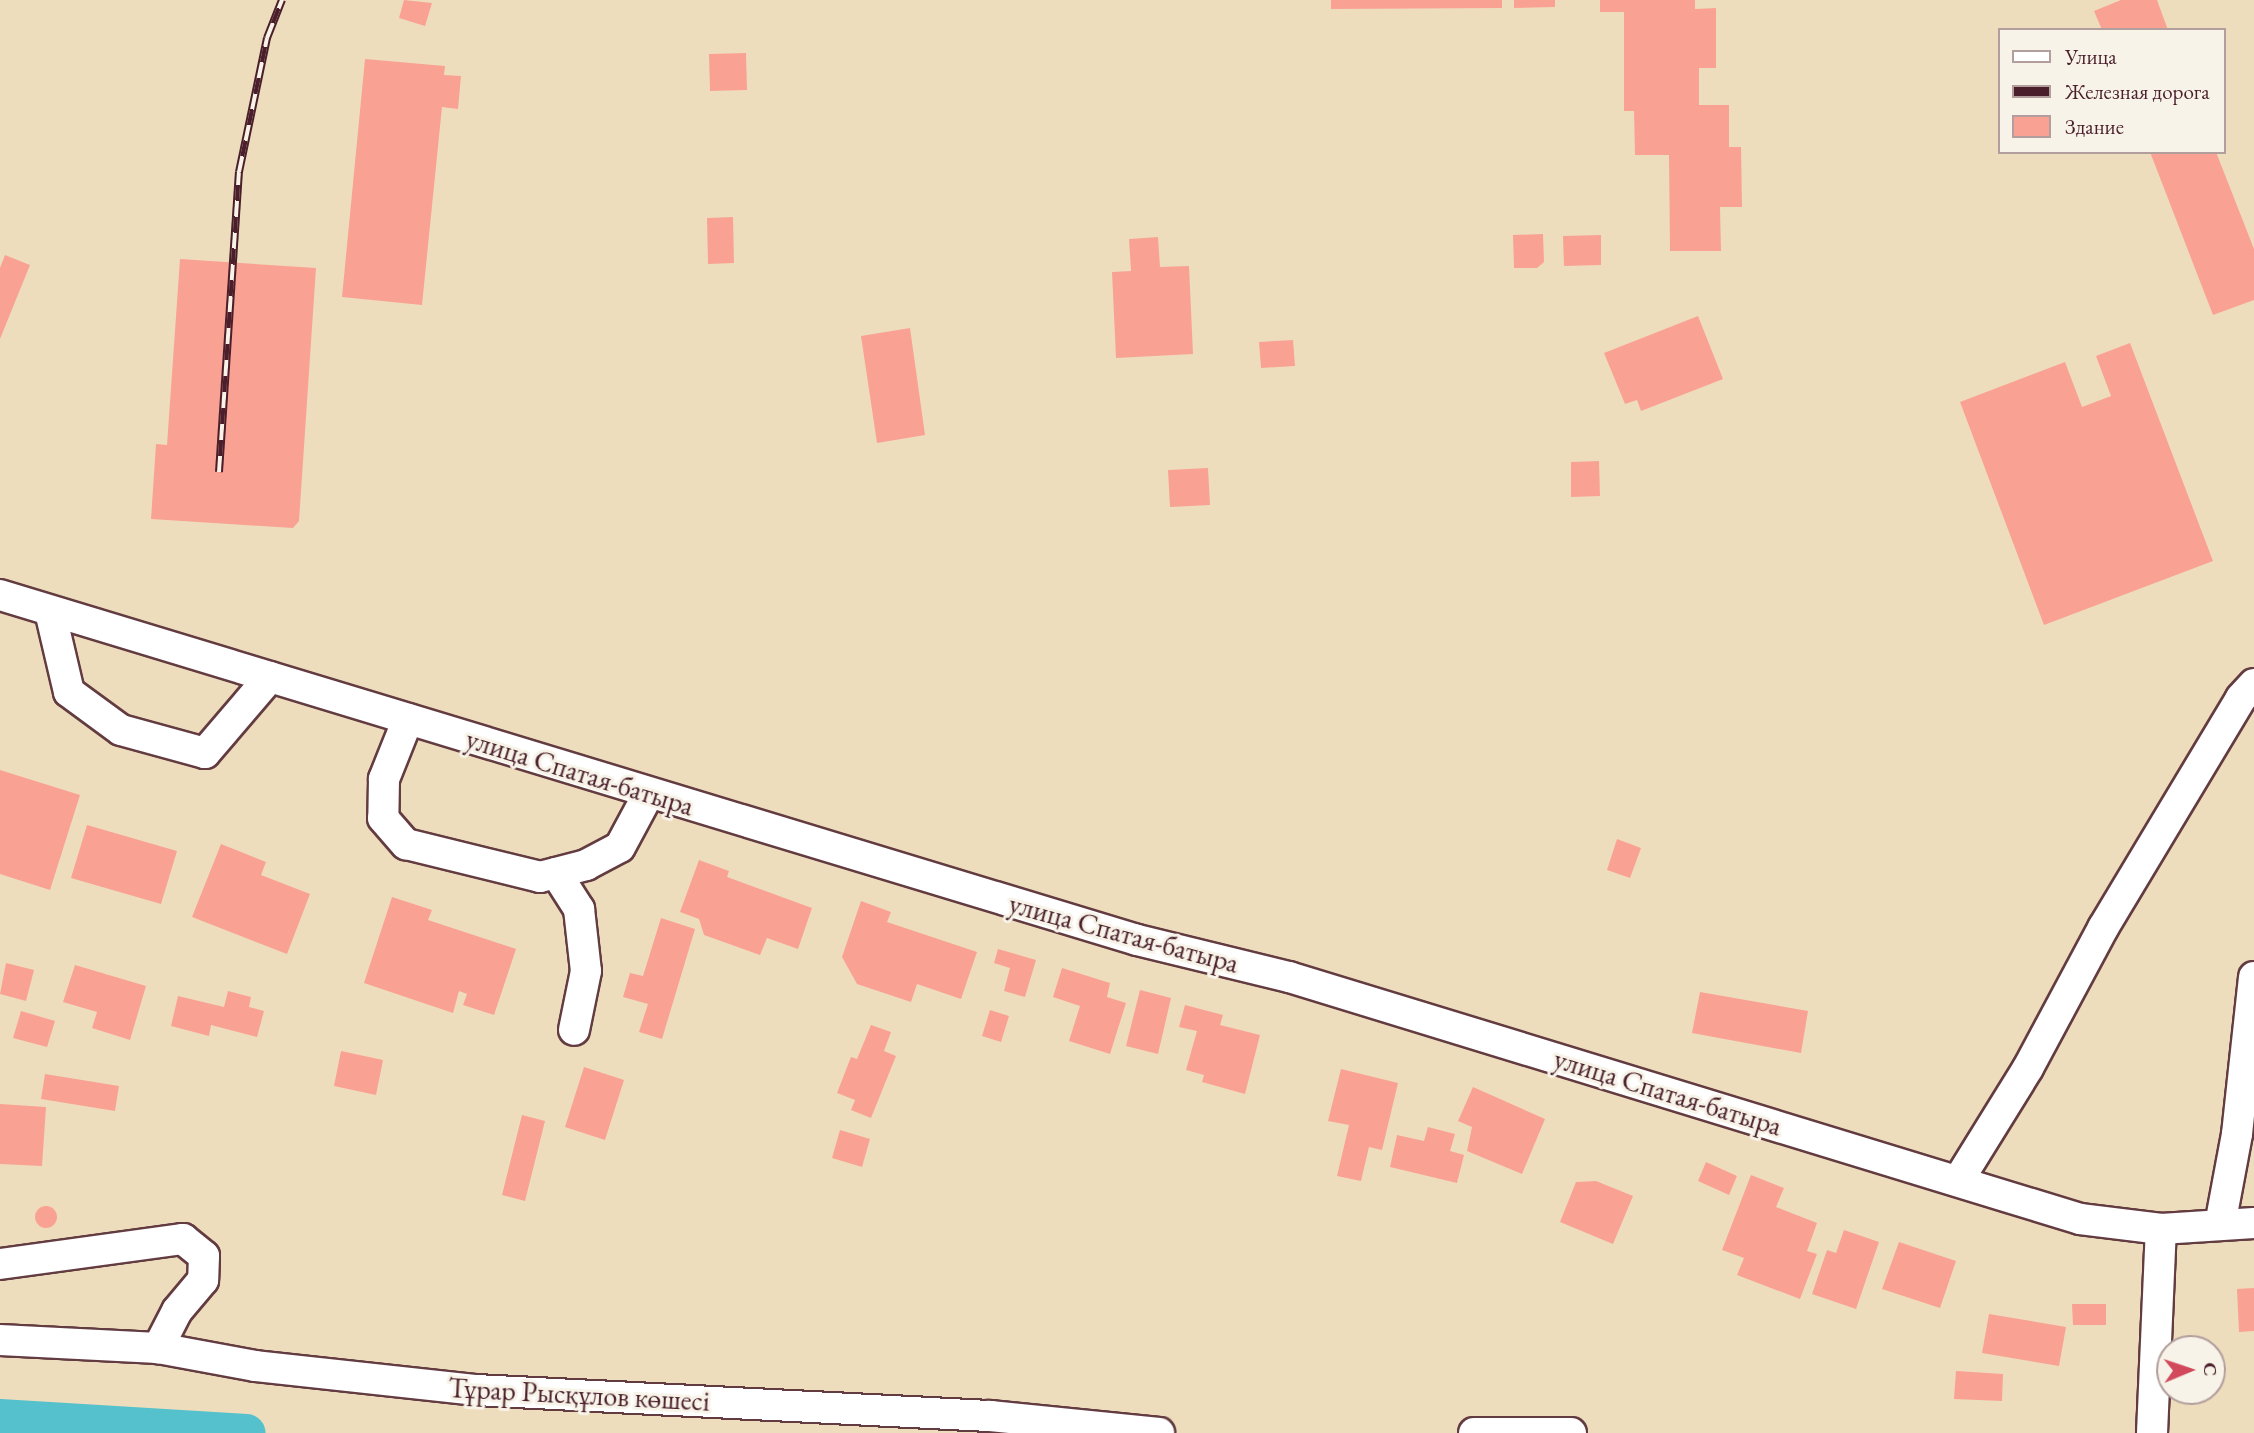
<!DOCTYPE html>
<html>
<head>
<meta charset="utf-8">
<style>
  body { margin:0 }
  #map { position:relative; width:2254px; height:1433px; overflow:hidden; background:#eeddbc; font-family:"EB Garamond",serif }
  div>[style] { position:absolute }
  .canal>* { height:38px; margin:-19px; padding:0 19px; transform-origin:19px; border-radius:19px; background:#54c1cc }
  .building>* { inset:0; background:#f9a294 }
  .round { border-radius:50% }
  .roads { filter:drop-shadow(2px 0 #633c41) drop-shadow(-2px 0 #633c41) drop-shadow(0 2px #633c41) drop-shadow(0 -2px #633c41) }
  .street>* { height:30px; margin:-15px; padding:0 15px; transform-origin:15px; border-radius:15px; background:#fff }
  .rail>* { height:8px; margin-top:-4px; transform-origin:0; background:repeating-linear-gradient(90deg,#f7f3e8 0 16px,#4a1f2b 0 32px); box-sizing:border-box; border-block:2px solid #4a1f2b }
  span { translate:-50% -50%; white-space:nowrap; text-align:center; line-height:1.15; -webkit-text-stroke:6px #f7f3e8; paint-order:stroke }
  .street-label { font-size:28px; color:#4a1f2b }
  .legend { position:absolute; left:1998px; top:28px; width:228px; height:126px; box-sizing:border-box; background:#f7f3e8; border:2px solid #b29e9c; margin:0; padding:9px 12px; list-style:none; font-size:21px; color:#4a1f2b }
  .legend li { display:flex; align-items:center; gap:14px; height:35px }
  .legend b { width:35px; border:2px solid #b29e9c }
  .north { position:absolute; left:2156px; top:1335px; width:70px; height:70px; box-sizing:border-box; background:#f7f3e8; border:2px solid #b29e9c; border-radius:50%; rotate:88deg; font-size:19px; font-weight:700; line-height:28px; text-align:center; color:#4a1f2b }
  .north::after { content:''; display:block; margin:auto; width:24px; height:32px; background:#d1495b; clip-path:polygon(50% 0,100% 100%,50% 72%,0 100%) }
</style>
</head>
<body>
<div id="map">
  <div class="canal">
    <div style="left:0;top:1418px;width:247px;rotate:3.5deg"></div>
  </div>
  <div class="building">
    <div style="clip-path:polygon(404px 0,432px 3px,425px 26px,399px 18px)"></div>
    <div style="clip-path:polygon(1331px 0,1502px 0,1502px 8px,1331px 9px)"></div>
    <div style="clip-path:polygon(1514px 0,1555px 0,1555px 7px,1514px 8px)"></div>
    <div style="clip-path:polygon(1600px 0,1695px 0,1695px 9px,1716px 8px,1716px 68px,1699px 68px,1699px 105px,1729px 105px,1729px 147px,1741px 147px,1742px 207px,1720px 207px,1721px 251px,1670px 251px,1669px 155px,1635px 155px,1634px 111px,1624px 111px,1624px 12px,1600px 12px)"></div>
    <div style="clip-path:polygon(2121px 0,2157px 0,2168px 30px,2102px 30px,2094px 11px)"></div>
    <div style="clip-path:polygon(746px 53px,747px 90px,710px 91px,709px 54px)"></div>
    <div style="clip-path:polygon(365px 59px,445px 66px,444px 75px,461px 76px,458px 109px,442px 107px,422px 305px,342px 297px)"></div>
    <div style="clip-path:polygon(2150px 152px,2216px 152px,2254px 249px,2254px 300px,2213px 315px)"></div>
    <div style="clip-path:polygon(733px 217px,734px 263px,708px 264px,707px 218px)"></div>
    <div style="clip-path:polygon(1543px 234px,1544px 262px,1537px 268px,1514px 268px,1513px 235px)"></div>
    <div style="clip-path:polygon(1601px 235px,1601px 265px,1564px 266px,1563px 236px)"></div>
    <div style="clip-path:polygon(1158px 237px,1160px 267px,1189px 266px,1193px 354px,1116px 358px,1112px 272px,1131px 271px,1129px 239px)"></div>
    <div style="clip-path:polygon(5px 255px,30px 265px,0 339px,0 268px)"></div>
    <div style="clip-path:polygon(180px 259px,316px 268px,299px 521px,293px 528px,151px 519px,156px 444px,167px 445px)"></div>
    <div style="clip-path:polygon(1698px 316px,1723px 379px,1641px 411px,1637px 400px,1625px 404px,1604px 353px)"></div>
    <div style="clip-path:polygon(910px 328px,925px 435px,877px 443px,861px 336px)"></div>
    <div style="clip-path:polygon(1293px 340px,1295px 366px,1261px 368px,1259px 342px)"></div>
    <div style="clip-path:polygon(2130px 343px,2213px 561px,2044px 625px,1960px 402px,2065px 362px,2082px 407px,2111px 396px,2096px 356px)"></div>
    <div style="clip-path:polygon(1599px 461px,1600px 496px,1571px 497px,1571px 462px)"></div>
    <div style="clip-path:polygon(1208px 468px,1210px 505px,1170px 507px,1168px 470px)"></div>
    <div style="clip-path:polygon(0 770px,80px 795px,50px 890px,0 874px)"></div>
    <div style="clip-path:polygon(87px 825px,177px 851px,161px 904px,71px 878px)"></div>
    <div style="clip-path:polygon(1617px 839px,1641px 848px,1630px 878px,1607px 870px)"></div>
    <div style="clip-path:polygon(221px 844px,266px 862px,261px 875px,310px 894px,287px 954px,192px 917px)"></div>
    <div style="clip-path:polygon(699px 860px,729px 871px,727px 877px,812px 908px,798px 949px,767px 938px,760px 955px,704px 935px,699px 919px,680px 912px)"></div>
    <div style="clip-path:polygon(392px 897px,432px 910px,428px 920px,516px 949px,494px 1015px,463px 1005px,467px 994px,459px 991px,453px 1013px,364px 983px)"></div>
    <div style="clip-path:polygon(861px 901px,891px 912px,887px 922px,977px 952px,961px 999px,917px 984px,911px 1002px,857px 984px,842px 957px)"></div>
    <div style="clip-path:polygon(661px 918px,695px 929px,662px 1039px,639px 1032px,648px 1004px,623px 997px,630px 973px,643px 976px)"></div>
    <div style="clip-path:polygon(998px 949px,1036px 960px,1025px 997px,1004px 991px,1010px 968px,994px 963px)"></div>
    <div style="clip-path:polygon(6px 963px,34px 970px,26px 1001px,0 994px)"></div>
    <div style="clip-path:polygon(75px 965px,146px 986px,130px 1040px,92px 1028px,97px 1012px,63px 1002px)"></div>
    <div style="clip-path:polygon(1062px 968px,1110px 983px,1107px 997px,1126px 1003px,1110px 1054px,1069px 1041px,1080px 1006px,1053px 997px)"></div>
    <div style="clip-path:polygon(1140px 990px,1171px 998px,1158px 1054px,1126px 1046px)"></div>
    <div style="clip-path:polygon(228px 991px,251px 997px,249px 1007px,264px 1011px,257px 1037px,211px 1025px,209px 1036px,171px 1026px,178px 996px,224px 1007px)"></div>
    <div style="clip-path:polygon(1700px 992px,1808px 1011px,1801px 1053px,1692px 1033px)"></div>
    <div style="clip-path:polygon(1185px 1005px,1223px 1015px,1220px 1025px,1260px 1035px,1245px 1094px,1202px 1082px,1204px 1075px,1186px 1070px,1197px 1031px,1179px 1027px)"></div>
    <div style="clip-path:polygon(990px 1010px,1009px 1016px,1001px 1042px,982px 1036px)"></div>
    <div style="clip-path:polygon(21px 1011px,55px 1021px,47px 1047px,13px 1038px)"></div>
    <div style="clip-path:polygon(871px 1025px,891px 1032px,884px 1051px,896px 1056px,871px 1118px,851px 1110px,855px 1100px,837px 1093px,851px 1057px,857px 1059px)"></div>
    <div style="clip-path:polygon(341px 1051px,383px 1060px,376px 1095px,334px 1086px)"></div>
    <div style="clip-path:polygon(584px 1067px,624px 1080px,605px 1140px,565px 1127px)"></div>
    <div style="clip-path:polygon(1341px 1069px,1398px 1083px,1382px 1150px,1369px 1147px,1361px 1181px,1337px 1176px,1349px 1125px,1328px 1121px)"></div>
    <div style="clip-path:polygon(45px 1074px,119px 1086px,115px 1111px,41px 1099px)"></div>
    <div style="clip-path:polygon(1473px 1087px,1545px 1119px,1522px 1174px,1467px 1151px,1472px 1127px,1458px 1121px)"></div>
    <div style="clip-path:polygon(0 1104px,46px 1107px,42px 1166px,0 1164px)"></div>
    <div style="clip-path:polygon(522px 1115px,545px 1121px,525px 1201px,502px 1195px)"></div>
    <div style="clip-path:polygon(1428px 1127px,1455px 1134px,1450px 1151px,1464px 1155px,1457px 1183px,1390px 1167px,1397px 1135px,1424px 1141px)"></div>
    <div style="clip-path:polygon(840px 1130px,870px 1139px,862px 1167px,832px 1158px)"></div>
    <div style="clip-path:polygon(1706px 1162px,1737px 1176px,1729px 1195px,1698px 1181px)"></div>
    <div style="clip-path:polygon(1751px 1175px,1784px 1188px,1776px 1207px,1817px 1223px,1807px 1251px,1817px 1254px,1800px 1299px,1737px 1275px,1744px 1258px,1722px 1250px)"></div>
    <div style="clip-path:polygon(1596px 1181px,1633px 1196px,1613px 1244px,1560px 1222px,1576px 1182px)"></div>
    <div class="round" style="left:35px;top:1206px;width:22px;height:22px"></div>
    <div style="clip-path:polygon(1844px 1230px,1879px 1242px,1856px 1309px,1812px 1294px,1827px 1250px,1836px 1253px)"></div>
    <div style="clip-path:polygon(1899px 1242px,1956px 1261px,1940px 1308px,1882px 1289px)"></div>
    <div style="clip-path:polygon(2254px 1288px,2254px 1331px,2239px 1332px,2237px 1289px)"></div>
    <div style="clip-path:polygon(2072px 1304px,2106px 1304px,2106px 1325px,2073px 1325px)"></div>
    <div style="clip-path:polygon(1989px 1314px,2066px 1327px,2059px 1366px,1982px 1353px)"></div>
    <div style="clip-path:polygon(1956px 1371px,2003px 1374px,2002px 1401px,1954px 1399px)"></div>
  </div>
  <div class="roads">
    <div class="street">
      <div style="left:0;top:595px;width:1188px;rotate:16.88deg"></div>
      <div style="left:1137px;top:940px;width:156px;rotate:13.7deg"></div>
      <div style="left:1289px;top:977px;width:827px;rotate:17.01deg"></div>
      <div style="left:2080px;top:1219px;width:82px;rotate:7deg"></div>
      <div style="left:2161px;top:1229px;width:93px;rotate:-3.7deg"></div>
      <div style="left:50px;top:611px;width:83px;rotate:76.8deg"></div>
      <div style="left:69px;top:692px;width:64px;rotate:36.2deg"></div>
      <div style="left:121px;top:730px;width:87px;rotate:15.3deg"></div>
      <div style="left:205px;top:753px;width:100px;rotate:-49.5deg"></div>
      <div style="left:408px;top:719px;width:65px;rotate:111.8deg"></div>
      <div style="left:384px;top:779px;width:39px;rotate:91deg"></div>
      <div style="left:383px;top:818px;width:35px;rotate:49deg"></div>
      <div style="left:406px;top:844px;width:138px;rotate:13.8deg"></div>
      <div style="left:540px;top:877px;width:48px;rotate:-14.6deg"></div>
      <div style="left:586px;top:865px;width:38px;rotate:-28deg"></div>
      <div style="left:620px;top:847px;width:61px;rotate:-61.8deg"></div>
      <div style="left:556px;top:873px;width:43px;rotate:57.4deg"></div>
      <div style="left:579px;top:909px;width:62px;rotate:83.6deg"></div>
      <div style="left:586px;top:971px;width:60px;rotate:101.5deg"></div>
      <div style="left:1958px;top:1181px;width:133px;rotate:-58.2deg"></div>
      <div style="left:2028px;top:1068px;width:159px;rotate:-61.8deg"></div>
      <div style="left:2103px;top:928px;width:268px;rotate:-59deg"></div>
      <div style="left:2241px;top:698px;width:19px;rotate:-47deg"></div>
      <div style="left:2220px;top:1225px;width:93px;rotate:-79.4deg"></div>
      <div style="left:2237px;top:1134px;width:158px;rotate:-83.8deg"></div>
      <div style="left:0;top:1264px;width:185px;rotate:-7.8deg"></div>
      <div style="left:183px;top:1239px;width:27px;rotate:39deg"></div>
      <div style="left:204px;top:1256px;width:24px;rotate:92deg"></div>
      <div style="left:203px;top:1280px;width:40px;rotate:130deg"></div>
      <div style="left:177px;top:1311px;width:42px;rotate:117.2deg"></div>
      <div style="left:0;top:1340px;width:158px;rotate:2.9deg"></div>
      <div style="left:158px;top:1348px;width:99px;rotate:10.5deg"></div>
      <div style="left:255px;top:1366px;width:222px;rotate:6.2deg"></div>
      <div style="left:476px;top:1390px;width:515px;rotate:2.9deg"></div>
      <div style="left:990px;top:1416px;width:170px;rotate:5.7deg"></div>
      <div style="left:1474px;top:1433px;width:97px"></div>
      <div style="left:2152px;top:1433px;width:204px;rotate:-87.5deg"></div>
    </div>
  </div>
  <div class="rail">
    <div style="left:219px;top:472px;width:301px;rotate:-86.2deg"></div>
    <div style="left:239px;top:172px;width:137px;rotate:-78.2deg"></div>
    <div style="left:267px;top:38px;width:41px;rotate:-68.5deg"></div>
  </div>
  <div class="street-label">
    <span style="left:580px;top:772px;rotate:17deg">улица Спатая-батыра</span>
    <span style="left:1124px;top:933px;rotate:15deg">улица Спатая-батыра</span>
    <span style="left:1668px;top:1092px;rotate:17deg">улица Спатая-батыра</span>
    <span style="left:579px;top:1394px;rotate:3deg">Тұрар Рысқұлов көшесі</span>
  </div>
  <ul class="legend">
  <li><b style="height:9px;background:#fff"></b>Улица</li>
  <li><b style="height:9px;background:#4a1f2b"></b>Железная дорога</li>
  <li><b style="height:19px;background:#f9a294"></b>Здание</li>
  </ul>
  <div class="north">С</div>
</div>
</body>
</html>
